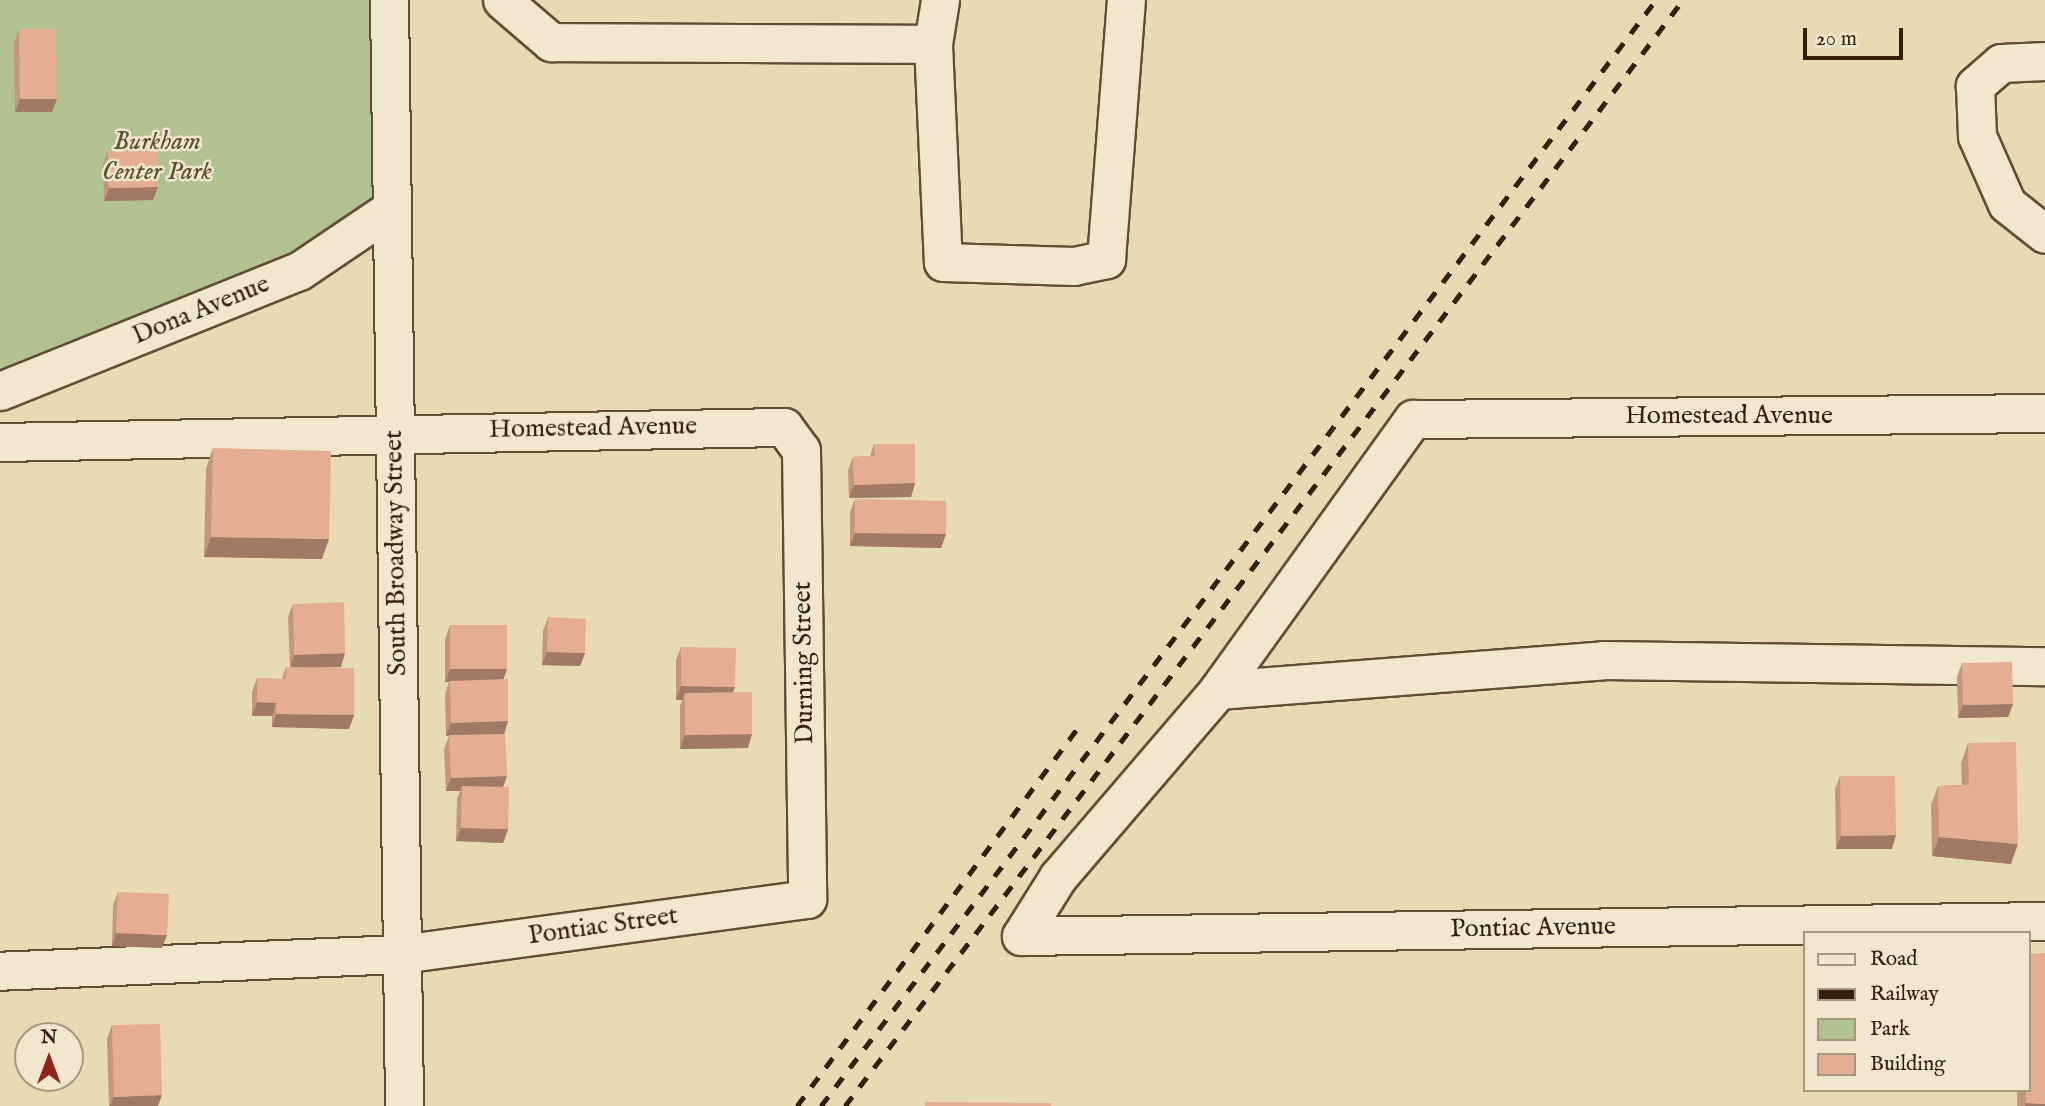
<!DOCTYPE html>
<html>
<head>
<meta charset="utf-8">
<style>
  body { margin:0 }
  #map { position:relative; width:2045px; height:1106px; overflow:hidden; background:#e8dab3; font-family:"IM FELL English",serif }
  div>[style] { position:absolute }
  .green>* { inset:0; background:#b1c190 }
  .roads { filter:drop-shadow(2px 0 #624d35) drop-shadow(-2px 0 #624d35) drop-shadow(0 2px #624d35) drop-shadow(0 -2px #624d35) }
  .minor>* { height:37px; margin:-18.5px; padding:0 18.5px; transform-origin:18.5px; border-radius:18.5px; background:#f0e7ce }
  .rail>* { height:5px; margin-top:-2.5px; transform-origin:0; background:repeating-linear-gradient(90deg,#361e0b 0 12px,transparent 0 24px) }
  .wall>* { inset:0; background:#c5967e }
  .shaded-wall>* { inset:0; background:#a07a66 }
  .building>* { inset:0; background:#e5ae92 }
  span { translate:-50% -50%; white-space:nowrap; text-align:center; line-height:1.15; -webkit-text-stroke:5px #f0e7ce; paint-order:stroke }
  .park-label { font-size:26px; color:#5b4f33; font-style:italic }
  .street-label { font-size:26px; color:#361e0b }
  .legend { position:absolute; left:1803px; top:931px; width:228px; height:161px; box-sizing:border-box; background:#f0e7ce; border:2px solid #a69780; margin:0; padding:9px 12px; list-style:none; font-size:21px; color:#361e0b }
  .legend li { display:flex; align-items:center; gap:14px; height:35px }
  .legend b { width:35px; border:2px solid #a69780 }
  .north { position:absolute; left:14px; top:1022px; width:70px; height:70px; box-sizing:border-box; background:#f0e7ce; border:2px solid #a69780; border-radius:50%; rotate:0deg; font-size:19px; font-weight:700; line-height:28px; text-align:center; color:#361e0b }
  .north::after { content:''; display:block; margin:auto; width:24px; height:32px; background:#8f2418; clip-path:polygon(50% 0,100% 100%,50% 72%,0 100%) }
  .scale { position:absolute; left:1803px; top:28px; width:100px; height:32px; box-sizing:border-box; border:4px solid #361e0b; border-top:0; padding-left:9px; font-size:21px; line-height:24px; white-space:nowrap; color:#361e0b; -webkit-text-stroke:5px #f0e7ce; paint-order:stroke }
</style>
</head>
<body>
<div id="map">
  <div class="green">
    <div style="clip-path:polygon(0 0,389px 0,391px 209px,0 391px)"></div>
  </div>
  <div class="roads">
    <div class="minor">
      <div style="left:389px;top:0;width:1106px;rotate:89.22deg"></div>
      <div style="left:502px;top:0;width:65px;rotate:40.6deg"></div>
      <div style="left:551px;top:42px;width:382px;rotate:0.3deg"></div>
      <div style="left:940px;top:0;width:45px;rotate:99deg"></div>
      <div style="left:933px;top:44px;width:218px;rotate:87.4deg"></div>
      <div style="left:943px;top:262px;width:131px;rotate:1.7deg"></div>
      <div style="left:1074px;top:266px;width:33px;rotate:-12deg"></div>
      <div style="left:1106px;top:259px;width:260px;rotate:-85.6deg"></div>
      <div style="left:2045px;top:61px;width:44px;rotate:177.4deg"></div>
      <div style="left:2001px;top:63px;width:35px;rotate:139deg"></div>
      <div style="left:1975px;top:86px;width:50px;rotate:87.7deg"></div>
      <div style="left:1977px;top:136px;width:74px;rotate:66.2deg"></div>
      <div style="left:2007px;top:204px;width:48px;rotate:38.3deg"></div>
      <div style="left:0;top:391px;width:322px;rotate:-21.9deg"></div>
      <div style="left:299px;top:271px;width:111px;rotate:-34deg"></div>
      <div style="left:0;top:442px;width:784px;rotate:-1.1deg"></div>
      <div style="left:784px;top:427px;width:29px;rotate:54deg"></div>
      <div style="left:801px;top:450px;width:449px;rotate:89.2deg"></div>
      <div style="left:807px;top:899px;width:411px;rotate:172.3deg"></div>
      <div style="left:400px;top:954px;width:400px;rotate:177.6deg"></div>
      <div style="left:1218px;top:690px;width:387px;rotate:-4.4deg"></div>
      <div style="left:1604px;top:660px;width:441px;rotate:0.8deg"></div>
      <div style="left:1021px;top:936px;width:70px;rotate:-57.9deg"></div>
      <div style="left:1058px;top:877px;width:246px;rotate:-49.4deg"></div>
      <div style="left:1218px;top:690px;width:334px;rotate:-54.3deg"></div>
      <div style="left:1413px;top:419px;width:632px;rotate:-0.54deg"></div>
      <div style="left:1021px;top:936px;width:1024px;rotate:-0.84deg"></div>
    </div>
  </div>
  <div class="rail">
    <div style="left:797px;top:1106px;width:475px;rotate:-53.4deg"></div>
    <div style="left:821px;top:1106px;width:1386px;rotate:-52.95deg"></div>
    <div style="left:845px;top:1106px;width:1388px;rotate:-52.85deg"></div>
  </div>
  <div class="wall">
    <div style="clip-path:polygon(19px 29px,52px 112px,15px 112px,14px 43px)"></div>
    <div style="clip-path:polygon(108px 151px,153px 200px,104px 201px,103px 164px)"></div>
    <div style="clip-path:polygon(874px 444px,915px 483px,911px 497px,849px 498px,848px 470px,853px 457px,870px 456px)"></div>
    <div style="clip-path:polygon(213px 448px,322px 559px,204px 557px,206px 468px)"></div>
    <div style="clip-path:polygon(855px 499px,946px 534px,941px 548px,850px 546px,850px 512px)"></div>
    <div style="clip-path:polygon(293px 604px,341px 667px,310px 668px,354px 715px,349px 729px,272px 727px,272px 716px,252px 716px,252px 692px,257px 678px,282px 679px,286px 667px,290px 667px,288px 617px)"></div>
    <div style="clip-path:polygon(548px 617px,585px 653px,580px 666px,542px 665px,543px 631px)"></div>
    <div style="clip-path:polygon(450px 625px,507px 669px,503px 680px,508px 721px,504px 734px,507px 776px,503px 787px,508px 829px,503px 843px,456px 841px,457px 799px,460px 791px,446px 791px,444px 749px,449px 736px,446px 736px,445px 694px,449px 682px,445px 682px,445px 639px)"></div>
    <div style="clip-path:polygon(681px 647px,733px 692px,748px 748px,680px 749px,680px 706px,682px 700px,676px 700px,676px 660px)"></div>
    <div style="clip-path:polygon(1962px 663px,2013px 704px,2008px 717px,1958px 718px,1957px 677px)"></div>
    <div style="clip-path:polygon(1968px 743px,2011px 864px,1932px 856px,1931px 805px,1938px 786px,1962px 785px,1961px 763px)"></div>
    <div style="clip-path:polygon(1840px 776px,1892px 849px,1836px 849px,1835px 789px)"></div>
    <div style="clip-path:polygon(118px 892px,162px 948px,112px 946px,113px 906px)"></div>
    <div style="clip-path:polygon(112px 1025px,158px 1106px,109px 1106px,107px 1039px)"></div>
    <div style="clip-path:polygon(2017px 1090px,2029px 1090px,2045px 1106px,2017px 1106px)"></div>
  </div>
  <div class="shaded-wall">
    <div style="clip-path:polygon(20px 99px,57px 99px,52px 112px,15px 112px)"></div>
    <div style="clip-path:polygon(158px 187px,153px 200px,104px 201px,109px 188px)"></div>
    <div style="clip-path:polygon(915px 483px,911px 497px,849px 498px,854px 485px)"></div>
    <div style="clip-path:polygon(855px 533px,946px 534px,941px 548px,850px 546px)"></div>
    <div style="clip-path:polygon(211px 537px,329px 539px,322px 559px,204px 557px)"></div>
    <div style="clip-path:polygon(547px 652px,585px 653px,580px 666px,542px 665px)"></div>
    <div style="clip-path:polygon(345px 653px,341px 667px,290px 668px,294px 655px)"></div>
    <div style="clip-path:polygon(450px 669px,507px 669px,502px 683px,445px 682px)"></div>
    <div style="clip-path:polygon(681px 686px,735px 687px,730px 700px,685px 693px,682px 700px,676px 700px)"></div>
    <div style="clip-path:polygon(257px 702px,276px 703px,272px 716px,252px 716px)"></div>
    <div style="clip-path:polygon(2013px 704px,2008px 717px,1958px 718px,1963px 705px)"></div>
    <div style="clip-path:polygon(276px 714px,354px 715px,349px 729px,272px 727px)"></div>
    <div style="clip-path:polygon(508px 721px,504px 735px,446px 736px,451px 723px)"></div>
    <div style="clip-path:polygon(752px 734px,748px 748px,680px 749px,685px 735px)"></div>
    <div style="clip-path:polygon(507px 776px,502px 789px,462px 786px,460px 791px,446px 791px,451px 778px)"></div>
    <div style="clip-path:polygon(461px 828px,508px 829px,503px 843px,456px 841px)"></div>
    <div style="clip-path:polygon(1896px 835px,1892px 849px,1836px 849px,1841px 836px)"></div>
    <div style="clip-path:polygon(1939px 837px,2018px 844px,2011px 864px,1932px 856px)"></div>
    <div style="clip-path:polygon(116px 933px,167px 935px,162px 948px,112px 946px)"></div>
    <div style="clip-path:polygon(162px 1095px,158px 1106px,110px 1106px,114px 1097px)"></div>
    <div style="clip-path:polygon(2026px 1103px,2045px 1104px,2045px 1106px,2025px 1106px)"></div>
  </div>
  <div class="building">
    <div style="clip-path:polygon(19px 29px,56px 29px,57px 99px,20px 99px)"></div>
    <div style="clip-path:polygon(157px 150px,158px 187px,109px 188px,108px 151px)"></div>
    <div style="clip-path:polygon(874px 444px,915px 444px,915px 483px,854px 485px,853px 457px,875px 456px)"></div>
    <div style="clip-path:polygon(213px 448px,331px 451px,329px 539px,211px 537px)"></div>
    <div style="clip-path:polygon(855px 499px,946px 501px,946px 534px,855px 533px)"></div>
    <div style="clip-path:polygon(344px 602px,345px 653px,294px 655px,293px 604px)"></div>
    <div style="clip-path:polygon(548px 617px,586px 619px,585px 653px,547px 652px)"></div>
    <div style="clip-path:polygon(450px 625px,507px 625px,507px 669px,450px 669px)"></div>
    <div style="clip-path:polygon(681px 647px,736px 648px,735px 687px,681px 686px)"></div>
    <div style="clip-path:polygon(2012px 662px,2013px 704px,1963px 705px,1962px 663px)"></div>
    <div style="clip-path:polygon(286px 667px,354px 668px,354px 715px,276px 714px,276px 703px,257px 702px,257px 678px,286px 679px)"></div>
    <div style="clip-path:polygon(508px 679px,508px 721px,451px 723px,450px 681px)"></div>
    <div style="clip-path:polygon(752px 692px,752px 734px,685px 735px,685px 693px)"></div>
    <div style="clip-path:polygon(505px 734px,507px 776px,451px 778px,449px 735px)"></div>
    <div style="clip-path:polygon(2016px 742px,2018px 844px,1939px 837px,1938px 786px,1969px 785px,1968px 743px)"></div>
    <div style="clip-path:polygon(1840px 776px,1895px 776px,1896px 835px,1841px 836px)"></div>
    <div style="clip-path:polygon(462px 786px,509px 787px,508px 829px,461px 828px)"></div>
    <div style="clip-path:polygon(118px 892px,169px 894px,167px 935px,116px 933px)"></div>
    <div style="clip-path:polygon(2045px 953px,2045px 1104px,2026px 1103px,2026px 1090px,2029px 1090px,2029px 954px)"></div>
    <div style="clip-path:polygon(160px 1024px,162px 1095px,114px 1097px,112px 1025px)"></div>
    <div style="clip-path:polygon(925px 1102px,1051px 1103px,1051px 1106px,925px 1106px)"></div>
  </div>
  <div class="park-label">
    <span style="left:157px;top:157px">Burkham<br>Center Park</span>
  </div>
  <div class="street-label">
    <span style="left:201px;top:310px;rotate:-22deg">Dona Avenue</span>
    <span style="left:1729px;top:416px">Homestead Avenue</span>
    <span style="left:593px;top:428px;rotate:-1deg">Homestead Avenue</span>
    <span style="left:396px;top:553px;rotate:-91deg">South Broadway Street</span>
    <span style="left:804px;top:663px;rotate:-91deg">Durning Street</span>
    <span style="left:603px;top:926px;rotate:-8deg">Pontiac Street</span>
    <span style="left:1533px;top:928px;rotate:-1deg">Pontiac Avenue</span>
  </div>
  <ul class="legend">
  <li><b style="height:9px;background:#f0e7ce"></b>Road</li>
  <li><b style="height:9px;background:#361e0b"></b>Railway</li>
  <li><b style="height:19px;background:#b1c190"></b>Park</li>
  <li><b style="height:19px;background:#e5ae92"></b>Building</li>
  </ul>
  <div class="north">N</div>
  <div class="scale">20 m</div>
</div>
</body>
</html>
